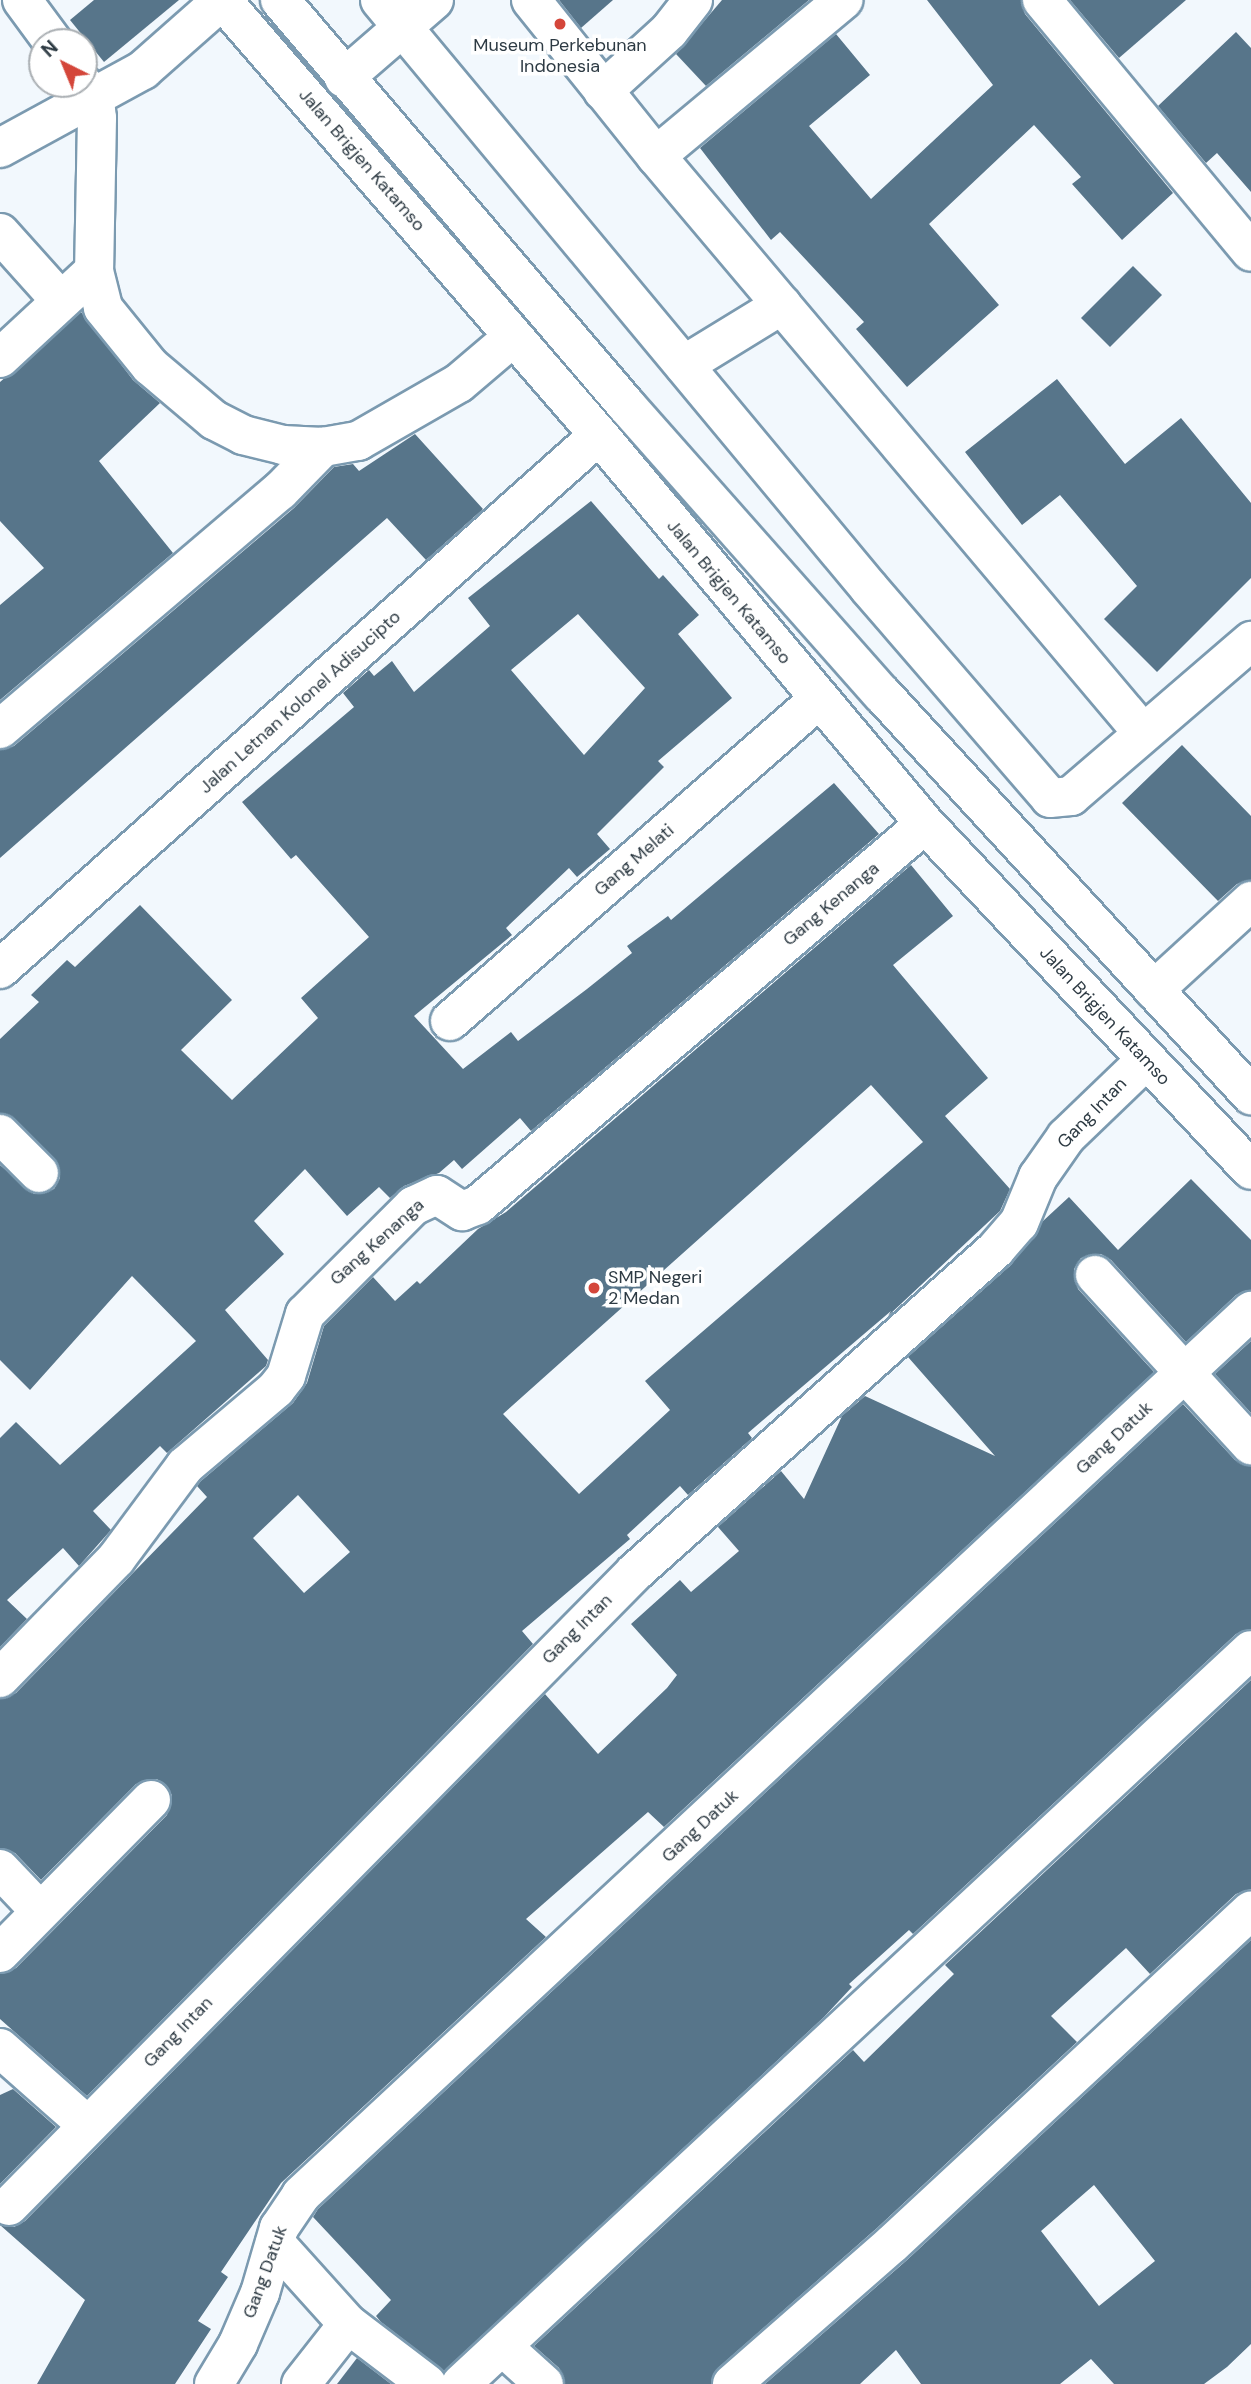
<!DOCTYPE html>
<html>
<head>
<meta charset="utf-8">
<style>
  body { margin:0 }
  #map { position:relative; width:1251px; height:2384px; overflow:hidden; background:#f2f8fd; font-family:"DM Sans",sans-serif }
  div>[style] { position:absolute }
  .building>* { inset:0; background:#57758a }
  .roads { filter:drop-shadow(2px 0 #7b9ab0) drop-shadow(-2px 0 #7b9ab0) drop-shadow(0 2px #7b9ab0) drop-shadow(0 -2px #7b9ab0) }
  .minor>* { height:38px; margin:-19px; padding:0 19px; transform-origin:19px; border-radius:19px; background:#fff }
  .major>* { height:38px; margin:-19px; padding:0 19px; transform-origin:19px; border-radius:19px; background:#fff }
  .dots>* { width:19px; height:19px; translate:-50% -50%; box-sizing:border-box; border:4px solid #fff; border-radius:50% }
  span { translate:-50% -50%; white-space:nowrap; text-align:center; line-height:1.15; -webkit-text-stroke:7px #fff; paint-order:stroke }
  .poi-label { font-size:18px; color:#2d3a43 }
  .left { translate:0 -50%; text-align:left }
  .street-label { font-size:18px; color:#2d3a43 }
  .north { position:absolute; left:28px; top:28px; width:70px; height:70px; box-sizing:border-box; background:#fff; border:2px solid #abb0b4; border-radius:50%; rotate:317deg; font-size:19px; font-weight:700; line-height:28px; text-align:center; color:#2d3a43 }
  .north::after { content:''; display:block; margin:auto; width:24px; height:32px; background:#d4463a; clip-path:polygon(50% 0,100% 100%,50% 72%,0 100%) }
</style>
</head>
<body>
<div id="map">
  <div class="building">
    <div style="clip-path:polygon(94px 0,179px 0,104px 62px,70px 20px)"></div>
    <div style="clip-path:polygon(559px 0,613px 0,581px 28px)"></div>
    <div style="clip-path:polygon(722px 0,809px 0,706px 86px,676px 54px)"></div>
    <div style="clip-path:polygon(927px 0,1021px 0,1025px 14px,1173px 193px,1122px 240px,1072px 184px,1081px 177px,1034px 125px,929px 224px,999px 305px,907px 387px,856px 329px,864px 322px,780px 232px,771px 240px,700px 148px,836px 34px,870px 75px,809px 126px,871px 199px,993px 85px)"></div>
    <div style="clip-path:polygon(1070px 0,1186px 0,1119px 58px)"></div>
    <div style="clip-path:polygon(1236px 32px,1251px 48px,1251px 192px,1217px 153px,1206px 163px,1158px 106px)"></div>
    <div style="clip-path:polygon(1133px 266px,1162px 295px,1110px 347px,1081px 318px)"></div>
    <div style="clip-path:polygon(81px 312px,133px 380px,160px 403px,99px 461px,173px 553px,0 700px,0 605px,44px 568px,0 521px,0 382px)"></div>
    <div style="clip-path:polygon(1057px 379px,1125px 464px,1181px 418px,1251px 503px,1251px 578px,1157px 672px,1104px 619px,1137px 586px,1060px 495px,1022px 525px,965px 452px)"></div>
    <div style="clip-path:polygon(415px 434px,483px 509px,426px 560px,387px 518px,0 858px,0 750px,14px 746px,294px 508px,334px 467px,353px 464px,359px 471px)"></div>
    <div style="clip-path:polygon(evenodd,591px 501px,659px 579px,663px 575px,699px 615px,678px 634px,732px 698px,658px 761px,664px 767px,597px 834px,610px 849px,577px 877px,569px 868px,506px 928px,512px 935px,414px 1016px,463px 1069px,511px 1032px,518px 1041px,587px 989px,632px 953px,627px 946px,668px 916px,671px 920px,834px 783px,879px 834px,531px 1131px,520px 1118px,462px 1169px,454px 1160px,439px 1173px,404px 1186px,390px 1198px,379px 1187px,347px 1216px,305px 1169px,254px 1221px,284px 1254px,225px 1310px,268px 1360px,266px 1366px,167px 1453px,160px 1446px,93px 1511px,111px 1530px,79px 1566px,63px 1548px,7px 1600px,27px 1619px,0 1647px,0 1438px,16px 1422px,60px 1465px,196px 1341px,132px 1276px,30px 1390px,0 1360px,0 1165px,34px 1194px,54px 1189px,60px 1178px,54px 1158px,15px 1119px,0 1113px,0 1039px,39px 1002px,31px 995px,67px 960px,75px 967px,140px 905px,232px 1000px,181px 1050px,232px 1100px,318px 1018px,301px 998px,369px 937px,296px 855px,291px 859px,242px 802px,354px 707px,343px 693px,369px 670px,374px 676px,392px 661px,414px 692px,490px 626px,468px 598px,591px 501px,578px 614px,645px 688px,584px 755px,511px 670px,578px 614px)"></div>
    <div style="clip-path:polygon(1182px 745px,1251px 816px,1251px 880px,1237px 884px,1218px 901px,1122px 803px)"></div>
    <div style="clip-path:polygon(evenodd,911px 865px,953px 916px,893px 965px,988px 1078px,945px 1116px,1010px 1189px,1000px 1211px,888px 1316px,891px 1311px,748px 1433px,752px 1438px,688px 1495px,680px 1486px,627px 1535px,630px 1539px,522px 1631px,533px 1644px,87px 2096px,0 2019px,0 1974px,16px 1968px,167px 1815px,172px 1795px,157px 1779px,136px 1784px,41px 1880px,15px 1853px,0 1848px,0 1699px,16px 1693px,207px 1497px,197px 1486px,201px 1481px,293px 1403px,307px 1383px,324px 1326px,373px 1277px,395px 1301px,417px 1281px,420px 1284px,478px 1229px,506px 1212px,911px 865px,871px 1085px,923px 1142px,645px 1381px,670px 1410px,579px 1494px,503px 1414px,871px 1085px,911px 865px,298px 1495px,350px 1552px,304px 1593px,253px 1538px,298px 1495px)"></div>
    <div style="clip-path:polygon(1191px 1179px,1251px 1240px,1251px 1290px,1236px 1295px,1186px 1342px,1111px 1260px,1101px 1254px,1081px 1258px,1074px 1269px,1078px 1289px,1154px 1372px,664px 1827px,648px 1812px,526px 1919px,546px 1937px,281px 2183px,221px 2272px,228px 2277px,198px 2321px,211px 2329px,175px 2384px,37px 2384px,85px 2300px,0 2225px,14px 2227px,25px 2221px,545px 1694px,598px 1754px,667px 1688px,677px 1675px,631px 1624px,680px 1580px,691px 1592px,739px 1551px,718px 1527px,781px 1471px,804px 1499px,842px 1416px,865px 1396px,995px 1456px,908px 1357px,1011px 1265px,1043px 1221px,1069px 1197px,1118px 1250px)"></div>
    <div style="clip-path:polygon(1251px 1341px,1251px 1413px,1215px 1374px)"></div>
    <div style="clip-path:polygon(1183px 1404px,1235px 1460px,1251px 1466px,1251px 1629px,1236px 1634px,913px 1934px,909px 1930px,849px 1984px,852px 1987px,824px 2017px,444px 2371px,381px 2322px,376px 2316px,391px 2300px,313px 2217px,318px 2209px)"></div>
    <div style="clip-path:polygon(1251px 1680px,1251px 1889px,1236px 1894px,1150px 1974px,1126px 1948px,1051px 2016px,1077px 2042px,877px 2228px,718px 2368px,711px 2384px,565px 2384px,559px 2368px,534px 2346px,853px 2050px,864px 2062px,954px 1974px,945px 1965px)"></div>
    <div style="clip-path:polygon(evenodd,1251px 1940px,1251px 2344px,1227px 2367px,1204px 2384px,1114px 2384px,1091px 2359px,1060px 2384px,921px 2384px,896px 2350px,860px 2384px,765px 2384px,907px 2260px,1251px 1940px,1094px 2185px,1155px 2261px,1099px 2306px,1041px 2231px,1094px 2185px)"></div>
    <div style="clip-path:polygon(13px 2089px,56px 2127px,0 2184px,0 2095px)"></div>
    <div style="clip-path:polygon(357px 2358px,391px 2384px,337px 2384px)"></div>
  </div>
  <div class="roads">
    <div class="minor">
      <div style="left:22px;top:0;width:52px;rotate:53.6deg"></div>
      <div style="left:380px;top:0;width:765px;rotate:50.25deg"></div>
      <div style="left:869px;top:588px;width:277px;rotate:49.2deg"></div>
      <div style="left:1050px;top:798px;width:21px;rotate:-5deg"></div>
      <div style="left:1071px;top:796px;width:238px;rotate:-40.7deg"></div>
      <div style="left:531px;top:0;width:200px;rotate:51.3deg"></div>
      <div style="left:656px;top:156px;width:754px;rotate:49.84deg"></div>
      <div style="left:1042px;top:0;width:327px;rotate:50.3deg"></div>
      <div style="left:344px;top:78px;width:119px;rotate:-40.9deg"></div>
      <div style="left:83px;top:84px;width:20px;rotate:53deg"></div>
      <div style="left:95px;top:100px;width:18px;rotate:84deg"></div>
      <div style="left:97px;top:118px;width:153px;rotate:91.1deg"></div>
      <div style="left:94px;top:271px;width:38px;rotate:76deg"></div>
      <div style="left:103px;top:308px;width:75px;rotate:51deg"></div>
      <div style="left:150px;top:366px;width:84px;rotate:40.2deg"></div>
      <div style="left:214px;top:420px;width:33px;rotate:27deg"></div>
      <div style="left:243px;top:435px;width:41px;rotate:14deg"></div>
      <div style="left:283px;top:445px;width:40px;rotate:2.9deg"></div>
      <div style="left:323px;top:447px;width:36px;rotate:-10deg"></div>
      <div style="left:358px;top:441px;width:116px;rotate:-29.9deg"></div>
      <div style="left:459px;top:383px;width:71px;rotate:-40.4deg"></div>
      <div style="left:603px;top:91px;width:89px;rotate:-42.3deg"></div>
      <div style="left:669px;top:31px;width:39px;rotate:-52deg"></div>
      <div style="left:0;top:148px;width:163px;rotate:-28.6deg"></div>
      <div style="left:143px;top:70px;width:106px;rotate:-41.5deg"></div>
      <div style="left:656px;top:156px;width:244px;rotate:-39.8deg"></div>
      <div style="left:0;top:233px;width:91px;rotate:48.1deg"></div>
      <div style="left:0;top:358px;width:128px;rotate:-42.8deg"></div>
      <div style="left:684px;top:365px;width:115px;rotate:-31.5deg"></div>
      <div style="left:0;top:729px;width:367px;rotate:-40.4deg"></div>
      <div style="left:280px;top:491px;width:62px;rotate:-45.7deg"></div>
      <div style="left:1154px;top:990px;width:132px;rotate:-42.5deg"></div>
      <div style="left:450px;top:1021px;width:488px;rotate:-41.1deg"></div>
      <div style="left:0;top:1134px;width:55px;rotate:45deg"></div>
      <div style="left:1095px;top:1275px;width:231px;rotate:47.5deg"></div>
      <div style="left:0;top:1678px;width:166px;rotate:-45.7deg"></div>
      <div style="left:116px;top:1559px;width:116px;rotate:-53.4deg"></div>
      <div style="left:185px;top:1466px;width:119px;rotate:-40.2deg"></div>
      <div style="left:276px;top:1389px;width:16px;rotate:-52deg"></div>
      <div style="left:286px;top:1376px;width:65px;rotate:-73deg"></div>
      <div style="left:305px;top:1314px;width:153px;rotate:-45deg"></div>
      <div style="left:413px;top:1206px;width:26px;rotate:-25deg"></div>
      <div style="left:437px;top:1195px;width:30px;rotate:33deg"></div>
      <div style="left:462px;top:1211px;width:17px;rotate:-21deg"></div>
      <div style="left:478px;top:1205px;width:587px;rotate:-40.44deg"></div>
      <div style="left:0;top:1869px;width:58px;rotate:46.4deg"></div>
      <div style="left:0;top:1953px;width:215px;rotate:-45.4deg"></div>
      <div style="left:0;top:2048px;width:116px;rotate:41.5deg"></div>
      <div style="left:9px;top:2206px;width:891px;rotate:-45.36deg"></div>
      <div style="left:635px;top:1572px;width:484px;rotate:-41.8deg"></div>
      <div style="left:996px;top:1249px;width:35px;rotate:-49deg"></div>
      <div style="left:1019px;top:1223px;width:50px;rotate:-67.6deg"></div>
      <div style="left:1038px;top:1177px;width:49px;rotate:-55deg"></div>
      <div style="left:1066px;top:1137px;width:111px;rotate:-43.9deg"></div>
      <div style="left:275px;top:2243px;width:109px;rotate:48deg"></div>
      <div style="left:348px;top:2324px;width:99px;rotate:37.2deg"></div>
      <div style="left:503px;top:2347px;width:55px;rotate:42.1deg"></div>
      <div style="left:214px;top:2384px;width:47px;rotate:-59deg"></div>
      <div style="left:238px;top:2344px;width:56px;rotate:-66.7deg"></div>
      <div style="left:260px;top:2293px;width:68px;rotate:-73.7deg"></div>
      <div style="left:279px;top:2228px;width:40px;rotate:-56deg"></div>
      <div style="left:301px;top:2195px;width:1298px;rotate:-42.94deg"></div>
      <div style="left:301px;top:2384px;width:76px;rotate:-51.9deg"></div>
      <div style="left:461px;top:2384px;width:1078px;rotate:-42.9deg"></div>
      <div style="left:732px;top:2384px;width:213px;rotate:-41.2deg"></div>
      <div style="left:892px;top:2244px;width:490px;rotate:-42.9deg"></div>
    </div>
    <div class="major">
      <div style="left:222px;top:0;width:576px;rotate:49.09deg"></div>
      <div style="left:599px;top:435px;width:508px;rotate:50.04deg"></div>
      <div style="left:925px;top:824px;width:475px;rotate:46.7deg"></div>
      <div style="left:280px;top:0;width:533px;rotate:49.49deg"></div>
      <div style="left:626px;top:405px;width:387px;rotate:48.5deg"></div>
      <div style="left:883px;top:695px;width:544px;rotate:47.39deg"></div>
      <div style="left:0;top:969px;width:802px;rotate:-41.72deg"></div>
    </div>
  </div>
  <div class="dots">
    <div style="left:560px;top:24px;background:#d4463a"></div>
    <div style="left:594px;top:1288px;background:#d4463a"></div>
  </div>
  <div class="poi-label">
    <span style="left:560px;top:56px">Museum Perkebunan<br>Indonesia</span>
    <span class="left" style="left:608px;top:1288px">SMP Negeri<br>2 Medan</span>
  </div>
  <div class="street-label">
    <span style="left:362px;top:160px;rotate:49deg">Jalan Brigjen Katamso</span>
    <span style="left:729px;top:592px;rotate:50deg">Jalan Brigjen Katamso</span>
    <span style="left:300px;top:702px;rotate:-42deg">Jalan Letnan Kolonel Adisucipto</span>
    <span style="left:634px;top:860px;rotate:-41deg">Gang Melati</span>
    <span style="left:831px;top:904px;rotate:-40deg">Gang Kenanga</span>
    <span style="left:1105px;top:1016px;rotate:47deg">Jalan Brigjen Katamso</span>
    <span style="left:1092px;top:1113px;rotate:-46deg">Gang Intan</span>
    <span style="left:377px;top:1242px;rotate:-42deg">Gang Kenanga</span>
    <span style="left:1114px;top:1438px;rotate:-43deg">Gang Datuk</span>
    <span style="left:577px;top:1629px;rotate:-45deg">Gang Intan</span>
    <span style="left:700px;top:1826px;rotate:-43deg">Gang Datuk</span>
    <span style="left:178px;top:2032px;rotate:-46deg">Gang Intan</span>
    <span style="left:265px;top:2272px;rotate:-70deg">Gang Datuk</span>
  </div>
  <div class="north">N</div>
</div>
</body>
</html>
